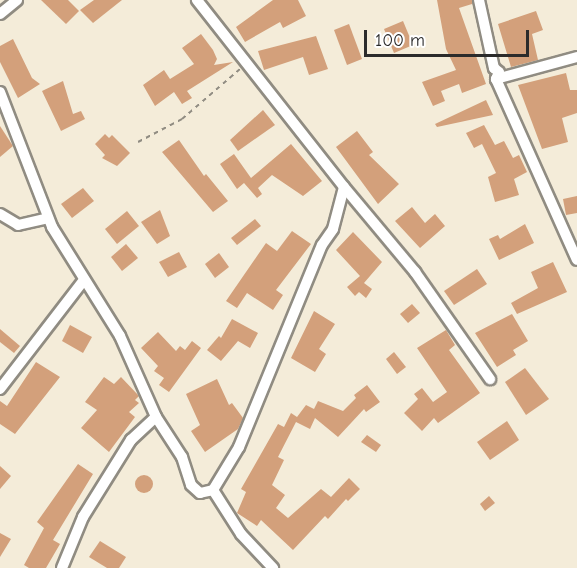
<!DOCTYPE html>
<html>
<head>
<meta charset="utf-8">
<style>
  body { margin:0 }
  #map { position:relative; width:577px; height:568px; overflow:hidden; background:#f4ecd9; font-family:"Comic Neue",sans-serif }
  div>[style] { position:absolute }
  .building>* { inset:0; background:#d3a07b }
  .round { border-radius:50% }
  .path>* { height:2px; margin-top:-1px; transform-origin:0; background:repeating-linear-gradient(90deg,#908c82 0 4.5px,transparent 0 9px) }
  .roads { filter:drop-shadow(2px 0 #908c82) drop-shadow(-2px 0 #908c82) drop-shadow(0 2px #908c82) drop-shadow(0 -2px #908c82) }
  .street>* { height:10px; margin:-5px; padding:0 5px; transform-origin:5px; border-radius:5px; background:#fff }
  span { translate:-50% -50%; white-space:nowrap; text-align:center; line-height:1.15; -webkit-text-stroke:6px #fff; paint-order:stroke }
  .scale { position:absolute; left:364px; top:30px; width:165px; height:27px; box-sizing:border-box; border:3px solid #2b2b2b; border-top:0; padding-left:8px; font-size:18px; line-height:21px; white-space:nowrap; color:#2b2b2b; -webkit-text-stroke:4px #fff; paint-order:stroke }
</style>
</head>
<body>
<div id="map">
  <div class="building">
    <div style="clip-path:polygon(41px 0,68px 0,79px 11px,66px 24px)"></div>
    <div style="clip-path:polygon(94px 0,122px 0,93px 23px,80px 10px)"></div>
    <div style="clip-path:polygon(273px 0,298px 0,306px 16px,283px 28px,280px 22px,245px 42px,236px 27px)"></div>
    <div style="clip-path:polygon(437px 0,472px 0,472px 4px,459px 8px,486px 84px,462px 93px,459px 84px,441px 91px,445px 101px,433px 106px,422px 82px,456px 70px,446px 49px)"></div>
    <div style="clip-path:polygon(536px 11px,543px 30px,532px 34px,538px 60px,511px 67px,498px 24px)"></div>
    <div style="clip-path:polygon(403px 21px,413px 45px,394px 53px,384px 29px)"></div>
    <div style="clip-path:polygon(349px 24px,362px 59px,347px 65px,334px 30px)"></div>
    <div style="clip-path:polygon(201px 34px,213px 50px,217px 59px,214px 65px,233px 62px,187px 91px,192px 98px,182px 104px,174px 92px,155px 106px,143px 85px,164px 70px,170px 79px,194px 64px,182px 48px)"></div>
    <div style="clip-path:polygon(316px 36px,328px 69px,309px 75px,303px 57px,264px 70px,258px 51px)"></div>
    <div style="clip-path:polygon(13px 39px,32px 78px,40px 84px,18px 98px,0 62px,0 46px)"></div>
    <div style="clip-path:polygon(566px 73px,570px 90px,577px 90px,577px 113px,562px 118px,568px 142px,542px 149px,518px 85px)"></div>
    <div style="clip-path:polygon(63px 81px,73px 114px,81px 111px,85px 119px,61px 131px,42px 91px)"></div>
    <div style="clip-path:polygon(486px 100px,493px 115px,437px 127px,435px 124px)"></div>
    <div style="clip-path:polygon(263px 110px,275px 125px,238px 151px,230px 140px)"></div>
    <div style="clip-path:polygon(484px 125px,495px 145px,504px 141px,513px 158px,519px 155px,527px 172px,514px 179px,519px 195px,495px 202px,488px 177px,496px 173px,482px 144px,474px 148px,466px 133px)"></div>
    <div style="clip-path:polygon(0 126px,13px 146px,0 157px)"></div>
    <div style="clip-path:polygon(357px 131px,373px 152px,369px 155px,399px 184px,378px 204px,336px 147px)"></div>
    <div style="clip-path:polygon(105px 134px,109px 138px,112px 135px,130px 153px,117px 166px,102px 158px,105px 155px,95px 144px)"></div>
    <div style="clip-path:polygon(179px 140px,204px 176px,206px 174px,228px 201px,213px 212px,162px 152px)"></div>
    <div style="clip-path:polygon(291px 144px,322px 181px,303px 196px,272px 175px,258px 188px,262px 194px,257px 198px,244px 183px,237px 189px,220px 164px,234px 154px,251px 178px)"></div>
    <div style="clip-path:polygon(83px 188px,94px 201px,72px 218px,61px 204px)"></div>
    <div style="clip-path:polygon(577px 196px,577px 213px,566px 215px,563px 199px)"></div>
    <div style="clip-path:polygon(412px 207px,425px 223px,435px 214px,445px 226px,420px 248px,395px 221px)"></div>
    <div style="clip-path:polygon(160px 210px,170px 236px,157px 244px,141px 222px)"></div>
    <div style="clip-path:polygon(127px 211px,139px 226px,117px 244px,105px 229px)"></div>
    <div style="clip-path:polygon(255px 219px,261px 226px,237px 245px,231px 238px)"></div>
    <div style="clip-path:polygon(525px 224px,534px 243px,499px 260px,489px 239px,498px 235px,500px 239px)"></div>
    <div style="clip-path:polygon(292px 231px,311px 244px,276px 290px,283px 295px,273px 310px,247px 293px,237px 308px,226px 301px,266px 243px,277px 251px)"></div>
    <div style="clip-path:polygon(353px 232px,382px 262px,364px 283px,372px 289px,366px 298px,359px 292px,355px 296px,347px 287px,360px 276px,336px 250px)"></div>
    <div style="clip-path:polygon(126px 244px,138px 258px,122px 271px,111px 257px)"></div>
    <div style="clip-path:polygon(179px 252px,187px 267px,168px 277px,159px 262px)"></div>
    <div style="clip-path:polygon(219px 253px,229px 267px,215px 278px,205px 264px)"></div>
    <div style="clip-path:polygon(553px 262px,567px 292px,517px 314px,511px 303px,538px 288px,531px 272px)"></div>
    <div style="clip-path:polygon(477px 269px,487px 284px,454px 305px,444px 291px)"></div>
    <div style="clip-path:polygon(412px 304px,420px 313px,408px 323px,400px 314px)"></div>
    <div style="clip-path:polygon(314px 311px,335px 324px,319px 349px,326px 354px,315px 372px,291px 358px)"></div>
    <div style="clip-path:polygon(512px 314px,528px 341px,513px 350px,516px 355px,497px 367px,475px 333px)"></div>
    <div style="clip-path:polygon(232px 319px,258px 333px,250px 348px,238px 341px,221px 361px,207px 350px,219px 336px,221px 338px)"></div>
    <div style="clip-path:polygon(70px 325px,92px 337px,83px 353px,62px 341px)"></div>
    <div style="clip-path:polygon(0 329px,20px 346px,14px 353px,0 342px)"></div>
    <div style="clip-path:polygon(446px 330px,455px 345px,449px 350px,480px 393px,438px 423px,434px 418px,422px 431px,404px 413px,418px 399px,414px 394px,422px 388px,433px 402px,447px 392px,417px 348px)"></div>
    <div style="clip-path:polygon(158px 332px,176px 351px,180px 346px,185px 350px,192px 341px,201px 348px,169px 392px,159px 385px,164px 378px,154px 371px,158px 366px,141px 348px)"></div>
    <div style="clip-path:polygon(394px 352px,406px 367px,397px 374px,386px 359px)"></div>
    <div style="clip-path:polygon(36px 362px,60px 377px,15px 434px,0 424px,0 401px,7px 406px)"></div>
    <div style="clip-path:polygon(525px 368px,549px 399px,526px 415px,505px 382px)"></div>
    <div style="clip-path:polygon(104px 377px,114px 384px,121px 377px,139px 396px,135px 400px,139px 403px,129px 412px,135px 417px,109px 452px,81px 428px,97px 410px,85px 402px)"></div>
    <div style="clip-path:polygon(217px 379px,229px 405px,232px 403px,243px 418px,238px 429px,205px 452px,191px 431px,200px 425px,186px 394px)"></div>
    <div style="clip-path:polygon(367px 385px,380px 402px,366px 412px,364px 409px,338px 437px,315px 418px,310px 429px,296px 422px,278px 457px,284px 460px,272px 485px,285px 495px,276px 508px,288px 518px,321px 489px,331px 497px,349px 478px,360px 489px,348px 501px,346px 499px,328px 519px,325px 516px,293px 550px,261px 520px,257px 526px,237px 513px,246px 492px,241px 489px,278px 424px,284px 427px,291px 413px,297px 417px,306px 405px,314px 409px,318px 401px,343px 411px,356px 398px,354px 395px)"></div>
    <div style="clip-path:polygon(507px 421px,519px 440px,490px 460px,477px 442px)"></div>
    <div style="clip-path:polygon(367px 435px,381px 445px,376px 452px,361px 442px)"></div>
    <div style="clip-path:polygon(78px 464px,93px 474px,53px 540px,60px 544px,46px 568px,29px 568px,24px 565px,44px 528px,37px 522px)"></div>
    <div style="clip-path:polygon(0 466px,11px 476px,0 489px)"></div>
    <div class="round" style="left:135px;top:475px;width:18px;height:18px"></div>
    <div style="clip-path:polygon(489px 496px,495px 503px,485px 511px,480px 504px)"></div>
    <div style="clip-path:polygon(0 533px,11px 539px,0 557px)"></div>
    <div style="clip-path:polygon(100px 541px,126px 557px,119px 568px,107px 568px,89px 557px)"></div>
  </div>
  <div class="path">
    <div style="left:138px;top:142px;width:50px;rotate:-27.6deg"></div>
    <div style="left:182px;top:119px;width:77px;rotate:-40.8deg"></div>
  </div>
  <div class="roads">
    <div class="street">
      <div style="left:479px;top:0;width:70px;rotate:77.6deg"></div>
      <div style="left:494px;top:68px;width:6px;rotate:39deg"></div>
      <div style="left:499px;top:72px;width:8px;rotate:113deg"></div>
      <div style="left:496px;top:79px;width:84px;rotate:-15.2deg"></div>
      <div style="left:0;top:14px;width:22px;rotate:-39deg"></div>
      <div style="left:496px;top:79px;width:198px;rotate:65.9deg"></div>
      <div style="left:0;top:92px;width:145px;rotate:68.9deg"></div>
      <div style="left:52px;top:227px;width:128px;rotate:58deg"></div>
      <div style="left:120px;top:336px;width:89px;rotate:66deg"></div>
      <div style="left:156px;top:417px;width:48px;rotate:57deg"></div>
      <div style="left:182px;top:457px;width:29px;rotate:72deg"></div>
      <div style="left:191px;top:485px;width:12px;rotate:42deg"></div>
      <div style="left:200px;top:493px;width:13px;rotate:-13deg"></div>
      <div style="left:213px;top:490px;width:50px;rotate:-58.8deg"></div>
      <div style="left:239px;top:447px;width:218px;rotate:-67.7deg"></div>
      <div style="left:322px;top:245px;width:19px;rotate:-55deg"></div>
      <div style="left:333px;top:229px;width:43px;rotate:-75.3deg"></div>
      <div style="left:344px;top:187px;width:238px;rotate:-128.2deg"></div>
      <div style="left:344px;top:187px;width:111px;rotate:50.1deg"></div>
      <div style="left:415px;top:272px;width:131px;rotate:55deg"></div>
      <div style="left:0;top:214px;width:21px;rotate:31deg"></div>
      <div style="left:18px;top:225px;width:31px;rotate:-13deg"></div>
      <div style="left:0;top:389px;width:138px;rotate:-52.4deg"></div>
      <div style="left:213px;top:490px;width:52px;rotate:57.5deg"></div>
      <div style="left:241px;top:534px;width:47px;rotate:46.7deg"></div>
      <div style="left:62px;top:568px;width:55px;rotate:-67.6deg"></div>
      <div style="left:83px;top:517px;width:91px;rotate:-58.1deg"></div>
      <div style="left:131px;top:440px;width:34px;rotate:-43deg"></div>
    </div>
  </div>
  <div class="scale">100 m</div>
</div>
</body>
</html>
